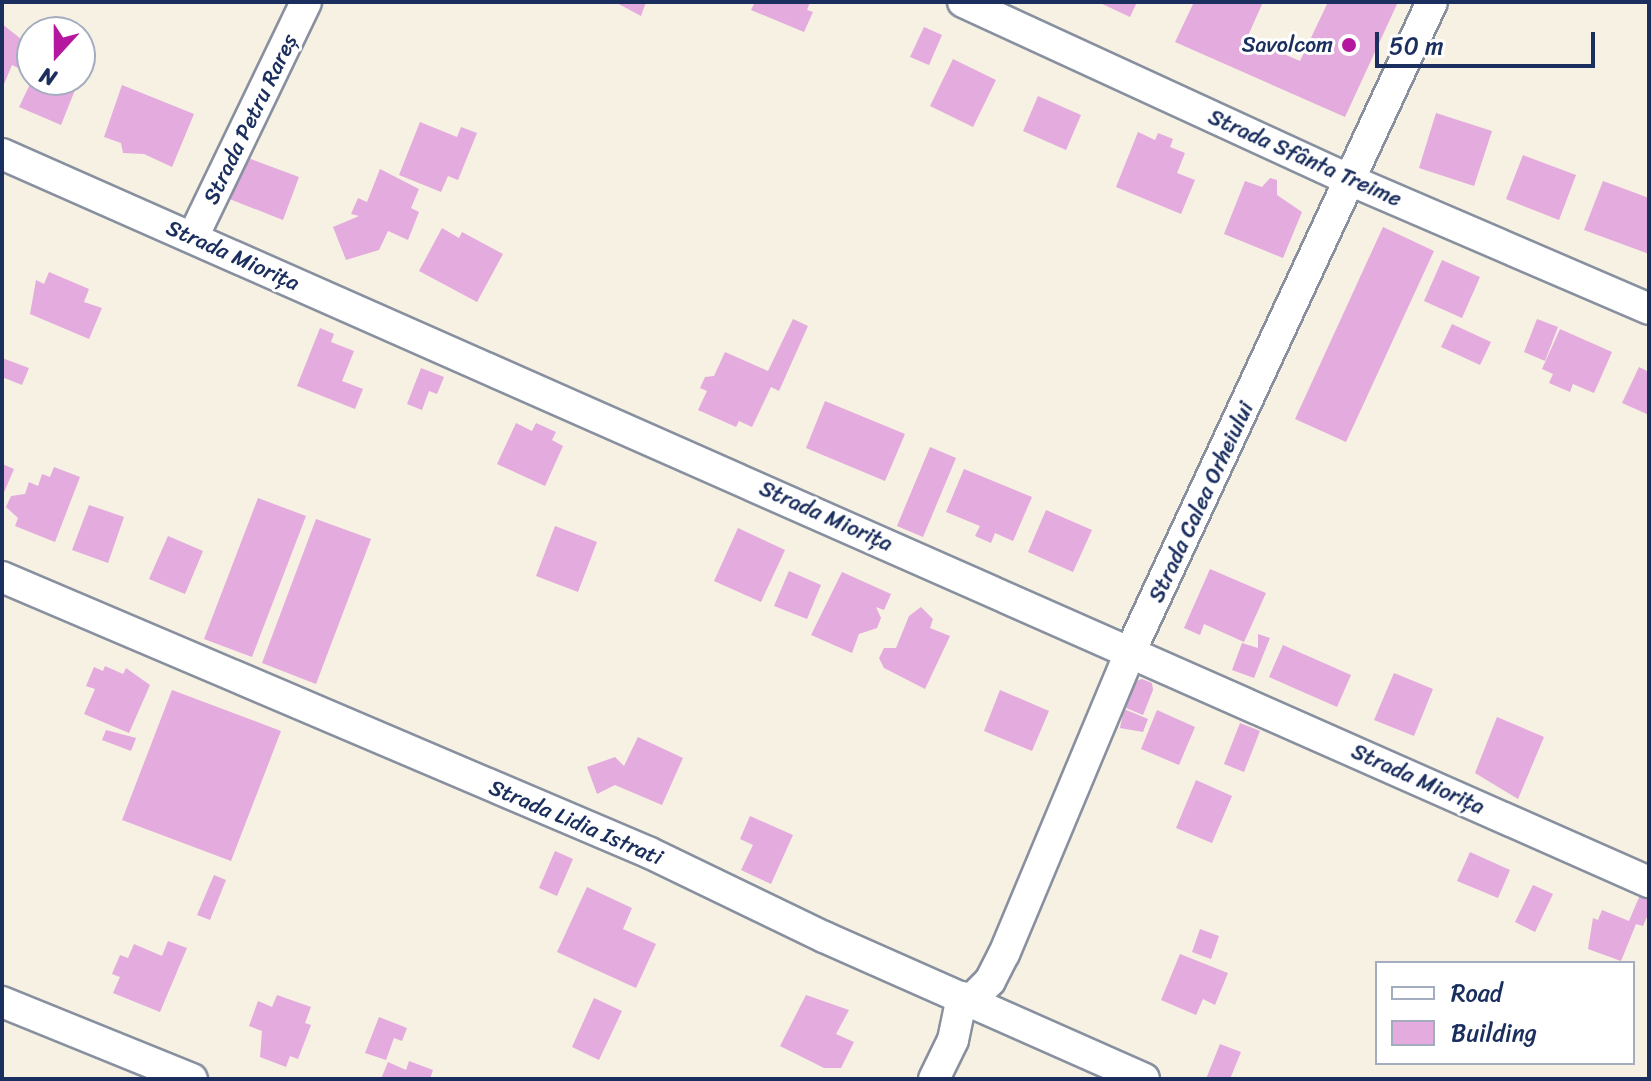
<!DOCTYPE html>
<html>
<head>
<meta charset="utf-8">
<style>
  body { margin:0 }
  #map { position:relative; width:1651px; height:1081px; overflow:hidden; background:#f6f1e2; font-family:Sriracha,sans-serif }
  div>[style] { position:absolute }
  .building>* { inset:0; background:#e4abde }
  .roads { filter:drop-shadow(2px 0 #8890a0) drop-shadow(-2px 0 #8890a0) drop-shadow(0 2px #8890a0) drop-shadow(0 -2px #8890a0) }
  .minor>* { height:30px; margin:-15px; padding:0 15px; transform-origin:15px; border-radius:15px; background:#fff }
  .dots>* { width:22px; height:22px; translate:-50% -50%; box-sizing:border-box; border:4px solid #fff; border-radius:50% }
  span { translate:-50% -50%; white-space:nowrap; text-align:center; line-height:1.15; -webkit-text-stroke:6px #fff; paint-order:stroke }
  .poi-label { font-size:22px; color:#1b2f5e }
  .right { translate:-100% -50%; text-align:right }
  .street-label { font-size:22px; color:#1b2f5e }
  .frame { position:absolute; inset:0; border:4px solid #1b2f5e; pointer-events:none }
  .legend { position:absolute; left:1375px; top:961px; width:260px; height:104px; box-sizing:border-box; background:#fff; border:2px solid #a4acbf; margin:0; padding:10px 14px; list-style:none; font-size:24px; color:#1b2f5e }
  .legend li { display:flex; align-items:center; gap:16px; height:40px }
  .legend b { width:40px; border:2px solid #a4acbf }
  .north { position:absolute; left:16px; top:16px; width:80px; height:80px; box-sizing:border-box; background:#fff; border:2px solid #a4acbf; border-radius:50%; rotate:201deg; font-size:22px; font-weight:700; line-height:32px; text-align:center; color:#1b2f5e }
  .north::after { content:''; display:block; margin:auto; width:28px; height:36px; background:#b5179e; clip-path:polygon(50% 0,100% 100%,50% 72%,0 100%) }
  .scale { position:absolute; left:1375px; top:32px; width:220px; height:36px; box-sizing:border-box; border:4px solid #1b2f5e; border-top:0; padding-left:10px; font-size:24px; line-height:28px; white-space:nowrap; color:#1b2f5e; -webkit-text-stroke:6px #fff; paint-order:stroke }
</style>
</head>
<body>
<div id="map">
  <div class="building">
    <div style="clip-path:polygon(615px 2px,646px 2px,641px 16px)"></div>
    <div style="clip-path:polygon(755px 2px,810px 2px,807px 10px,813px 12px,804px 32px,751px 10px)"></div>
    <div style="clip-path:polygon(1098px 2px,1137px 2px,1130px 17px)"></div>
    <div style="clip-path:polygon(1194px 2px,1263px 2px,1247px 38px,1300px 61px,1328px 2px,1398px 2px,1345px 117px,1175px 42px)"></div>
    <div style="clip-path:polygon(2px 24px,25px 42px,20px 54px,25px 56px,20px 69px,12px 65px,2px 89px)"></div>
    <div style="clip-path:polygon(924px 27px,942px 35px,929px 65px,910px 57px)"></div>
    <div style="clip-path:polygon(953px 59px,996px 80px,973px 127px,930px 106px)"></div>
    <div style="clip-path:polygon(32px 80px,79px 80px,61px 125px,19px 107px)"></div>
    <div style="clip-path:polygon(122px 85px,194px 114px,172px 167px,144px 154px,123px 153px,121px 143px,104px 137px)"></div>
    <div style="clip-path:polygon(1038px 96px,1081px 115px,1066px 150px,1023px 131px)"></div>
    <div style="clip-path:polygon(1436px 113px,1492px 131px,1474px 186px,1419px 168px)"></div>
    <div style="clip-path:polygon(420px 122px,457px 137px,461px 127px,477px 133px,458px 180px,448px 176px,441px 192px,399px 175px)"></div>
    <div style="clip-path:polygon(1138px 132px,1155px 140px,1158px 133px,1173px 139px,1170px 147px,1185px 153px,1177px 173px,1195px 180px,1181px 214px,1116px 187px)"></div>
    <div style="clip-path:polygon(1523px 155px,1576px 175px,1559px 220px,1506px 199px)"></div>
    <div style="clip-path:polygon(243px 156px,299px 177px,283px 220px,227px 198px)"></div>
    <div style="clip-path:polygon(380px 169px,419px 189px,411px 208px,419px 212px,408px 240px,388px 231px,379px 250px,346px 260px,333px 227px,359px 216px,351px 214px,358px 198px,367px 202px)"></div>
    <div style="clip-path:polygon(1270px 178px,1277px 180px,1277px 195px,1302px 212px,1283px 258px,1224px 234px,1245px 181px,1262px 187px)"></div>
    <div style="clip-path:polygon(1603px 181px,1649px 198px,1649px 254px,1584px 230px)"></div>
    <div style="clip-path:polygon(1383px 227px,1434px 251px,1346px 442px,1295px 419px)"></div>
    <div style="clip-path:polygon(442px 228px,459px 238px,462px 232px,503px 254px,477px 302px,419px 271px)"></div>
    <div style="clip-path:polygon(1442px 260px,1480px 277px,1462px 318px,1424px 301px)"></div>
    <div style="clip-path:polygon(49px 272px,89px 289px,84px 302px,102px 308px,89px 339px,30px 314px,36px 280px,44px 284px)"></div>
    <div style="clip-path:polygon(793px 319px,808px 326px,779px 391px,771px 387px,752px 427px,739px 421px,736px 427px,698px 410px,707px 391px,700px 388px,705px 377px,714px 376px,725px 352px,768px 371px)"></div>
    <div style="clip-path:polygon(1537px 319px,1558px 327px,1545px 361px,1524px 352px)"></div>
    <div style="clip-path:polygon(1452px 324px,1491px 342px,1480px 365px,1441px 347px)"></div>
    <div style="clip-path:polygon(320px 328px,334px 334px,331px 342px,354px 351px,342px 381px,363px 389px,355px 409px,297px 386px)"></div>
    <div style="clip-path:polygon(1560px 329px,1612px 352px,1594px 393px,1573px 384px,1570px 392px,1549px 383px,1553px 374px,1542px 369px)"></div>
    <div style="clip-path:polygon(2px 358px,29px 368px,22px 385px,2px 377px)"></div>
    <div style="clip-path:polygon(1639px 367px,1649px 372px,1649px 415px,1622px 403px)"></div>
    <div style="clip-path:polygon(421px 368px,444px 377px,437px 394px,429px 391px,422px 410px,407px 404px)"></div>
    <div style="clip-path:polygon(825px 401px,905px 434px,885px 481px,806px 448px)"></div>
    <div style="clip-path:polygon(516px 423px,532px 431px,536px 423px,556px 432px,552px 440px,563px 446px,545px 486px,497px 464px)"></div>
    <div style="clip-path:polygon(930px 447px,956px 458px,923px 537px,897px 526px)"></div>
    <div style="clip-path:polygon(2px 464px,14px 469px,2px 497px)"></div>
    <div style="clip-path:polygon(54px 467px,80px 477px,55px 542px,15px 526px,18px 518px,6px 507px,11px 496px,25px 494px,29px 482px,38px 486px,42px 474px,50px 477px)"></div>
    <div style="clip-path:polygon(964px 469px,1032px 497px,1013px 541px,995px 533px,991px 543px,975px 536px,980px 526px,946px 512px)"></div>
    <div style="clip-path:polygon(258px 498px,306px 516px,252px 657px,204px 639px)"></div>
    <div style="clip-path:polygon(89px 505px,124px 517px,108px 563px,72px 550px)"></div>
    <div style="clip-path:polygon(1046px 510px,1092px 530px,1073px 572px,1028px 552px)"></div>
    <div style="clip-path:polygon(316px 519px,371px 539px,316px 684px,262px 663px)"></div>
    <div style="clip-path:polygon(555px 526px,597px 542px,578px 592px,536px 576px)"></div>
    <div style="clip-path:polygon(738px 528px,785px 550px,761px 602px,714px 581px)"></div>
    <div style="clip-path:polygon(168px 536px,203px 551px,185px 594px,149px 579px)"></div>
    <div style="clip-path:polygon(1210px 569px,1266px 593px,1244px 642px,1204px 624px,1200px 635px,1184px 628px)"></div>
    <div style="clip-path:polygon(789px 571px,821px 585px,807px 619px,774px 606px)"></div>
    <div style="clip-path:polygon(842px 572px,891px 594px,884px 610px,876px 607px,881px 618px,877px 628px,859px 634px,852px 653px,811px 635px)"></div>
    <div style="clip-path:polygon(921px 607px,933px 619px,930px 628px,950px 636px,925px 689px,884px 668px,879px 658px,884px 648px,896px 648px,909px 616px)"></div>
    <div style="clip-path:polygon(1258px 634px,1270px 638px,1254px 678px,1232px 670px,1242px 643px,1258px 648px)"></div>
    <div style="clip-path:polygon(1283px 645px,1351px 675px,1337px 707px,1269px 677px)"></div>
    <div style="clip-path:polygon(105px 666px,123px 674px,126px 668px,150px 685px,129px 733px,84px 714px,95px 689px,86px 686px,94px 667px,103px 671px)"></div>
    <div style="clip-path:polygon(1394px 673px,1433px 689px,1414px 736px,1374px 720px)"></div>
    <div style="clip-path:polygon(1142px 679px,1152px 683px,1153px 690px,1143px 715px,1126px 708px,1136px 681px)"></div>
    <div style="clip-path:polygon(172px 690px,281px 731px,231px 861px,122px 820px)"></div>
    <div style="clip-path:polygon(1000px 690px,1049px 711px,1032px 751px,984px 731px)"></div>
    <div style="clip-path:polygon(1124px 709px,1148px 719px,1143px 732px,1120px 728px)"></div>
    <div style="clip-path:polygon(1157px 710px,1195px 727px,1179px 765px,1141px 749px)"></div>
    <div style="clip-path:polygon(1497px 717px,1544px 737px,1518px 799px,1475px 773px)"></div>
    <div style="clip-path:polygon(1240px 723px,1260px 731px,1244px 772px,1224px 764px)"></div>
    <div style="clip-path:polygon(106px 730px,136px 738px,131px 751px,102px 740px)"></div>
    <div style="clip-path:polygon(638px 737px,683px 758px,662px 805px,615px 785px,597px 794px,587px 767px,615px 757px,624px 766px)"></div>
    <div style="clip-path:polygon(1196px 780px,1232px 796px,1212px 843px,1176px 828px)"></div>
    <div style="clip-path:polygon(750px 816px,793px 835px,771px 884px,741px 870px,753px 845px,740px 839px)"></div>
    <div style="clip-path:polygon(555px 851px,573px 859px,557px 896px,539px 888px)"></div>
    <div style="clip-path:polygon(1470px 852px,1510px 870px,1498px 898px,1457px 881px)"></div>
    <div style="clip-path:polygon(214px 875px,226px 880px,210px 920px,197px 915px)"></div>
    <div style="clip-path:polygon(1533px 885px,1553px 894px,1535px 932px,1515px 922px)"></div>
    <div style="clip-path:polygon(587px 887px,632px 908px,623px 929px,656px 944px,636px 988px,557px 952px)"></div>
    <div style="clip-path:polygon(1640px 895px,1649px 898px,1649px 912px,1643px 926px,1636px 924px,1621px 961px,1588px 949px,1593px 918px,1598px 920px,1602px 910px,1629px 921px)"></div>
    <div style="clip-path:polygon(1200px 929px,1219px 936px,1211px 959px,1192px 952px)"></div>
    <div style="clip-path:polygon(168px 941px,187px 948px,160px 1012px,113px 993px,120px 977px,112px 974px,120px 955px,128px 958px,134px 944px,162px 956px)"></div>
    <div style="clip-path:polygon(1180px 954px,1228px 973px,1215px 1005px,1203px 999px,1196px 1015px,1161px 1000px)"></div>
    <div style="clip-path:polygon(277px 995px,311px 1007px,305px 1023px,311px 1025px,298px 1059px,290px 1056px,286px 1067px,260px 1057px,262px 1031px,249px 1026px,258px 1001px,272px 1007px)"></div>
    <div style="clip-path:polygon(806px 995px,849px 1010px,836px 1034px,854px 1042px,841px 1068px,824px 1068px,780px 1046px)"></div>
    <div style="clip-path:polygon(594px 998px,622px 1011px,599px 1060px,572px 1047px)"></div>
    <div style="clip-path:polygon(379px 1017px,407px 1028px,402px 1041px,394px 1038px,386px 1060px,365px 1053px)"></div>
    <div style="clip-path:polygon(1220px 1044px,1241px 1052px,1230px 1079px,1206px 1079px)"></div>
    <div style="clip-path:polygon(409px 1061px,433px 1070px,430px 1079px,381px 1079px,388px 1062px,406px 1070px)"></div>
  </div>
  <div class="roads">
    <div class="minor">
      <div style="left:963px;top:2px;width:428px;rotate:24.7deg"></div>
      <div style="left:1352px;top:181px;width:323px;rotate:23.3deg"></div>
      <div style="left:2px;top:154px;width:1801px;rotate:23.85deg"></div>
      <div style="left:193px;top:237px;width:261px;rotate:-64.3deg"></div>
      <div style="left:2px;top:577px;width:704px;rotate:23.07deg"></div>
      <div style="left:650px;top:853px;width:193px;rotate:25.8deg"></div>
      <div style="left:824px;top:937px;width:350px;rotate:23.9deg"></div>
      <div style="left:970px;top:1001px;width:28px;rotate:-45deg"></div>
      <div style="left:990px;top:981px;width:30px;rotate:-63deg"></div>
      <div style="left:1004px;top:954px;width:329px;rotate:-67.3deg"></div>
      <div style="left:1131px;top:650px;width:714px;rotate:-65.08deg"></div>
      <div style="left:2px;top:1002px;width:205px;rotate:22.1deg"></div>
      <div style="left:934px;top:1079px;width:43px;rotate:-64deg"></div>
      <div style="left:953px;top:1040px;width:44px;rotate:-78.2deg"></div>
    </div>
  </div>
  <div class="dots">
    <div style="left:1349px;top:45px;background:#b5179e"></div>
  </div>
  <div class="poi-label">
    <span class="right" style="left:1333px;top:45px">Savolcom</span>
  </div>
  <div class="street-label">
    <span style="left:250px;top:119px;rotate:-64deg">Strada Petru Rareș</span>
    <span style="left:1305px;top:158px;rotate:24deg">Strada Sfânta Treime</span>
    <span style="left:233px;top:255px;rotate:24deg">Strada Miorița</span>
    <span style="left:1201px;top:502px;rotate:-65deg">Strada Calea Orheiului</span>
    <span style="left:826px;top:516px;rotate:24deg">Strada Miorița</span>
    <span style="left:1418px;top:779px;rotate:24deg">Strada Miorița</span>
    <span style="left:576px;top:822px;rotate:23deg">Strada Lidia Istrati</span>
  </div>
  <div class="frame"></div>
  <ul class="legend">
  <li><b style="height:10px;background:#fff"></b>Road</li>
  <li><b style="height:22px;background:#e4abde"></b>Building</li>
  </ul>
  <div class="north">N</div>
  <div class="scale">50 m</div>
</div>
</body>
</html>
